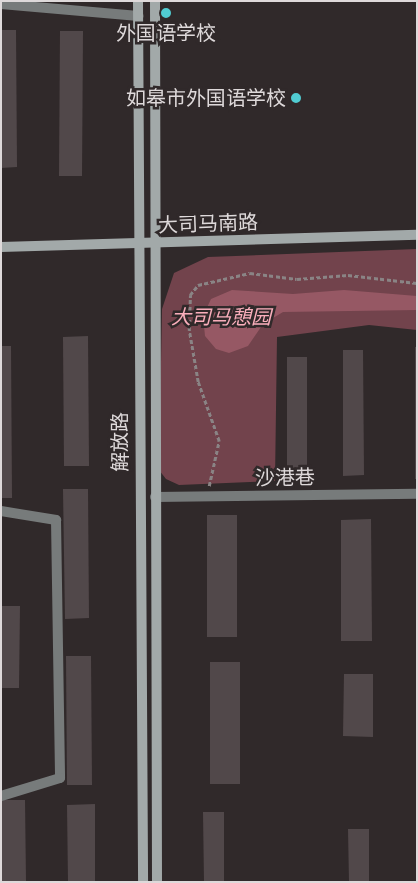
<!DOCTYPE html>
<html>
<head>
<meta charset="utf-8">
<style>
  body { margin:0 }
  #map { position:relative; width:418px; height:883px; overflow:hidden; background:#30292a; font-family:"Zilla Slab","Noto Sans SC",serif }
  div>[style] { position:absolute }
  .green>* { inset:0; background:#72434c }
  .water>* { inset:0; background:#965864 }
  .building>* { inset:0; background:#51484a }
  .path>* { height:2.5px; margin-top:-1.25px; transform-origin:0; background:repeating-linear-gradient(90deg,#8a8485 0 4px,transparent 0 6.5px) }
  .street>* { height:10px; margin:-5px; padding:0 5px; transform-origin:5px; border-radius:5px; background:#777b7b }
  .secondary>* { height:10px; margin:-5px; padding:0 5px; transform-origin:5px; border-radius:5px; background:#a2a9a9 }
  .dots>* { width:14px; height:14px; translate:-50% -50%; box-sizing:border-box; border:2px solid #30292a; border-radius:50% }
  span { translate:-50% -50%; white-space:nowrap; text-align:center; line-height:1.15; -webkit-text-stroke:5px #30292a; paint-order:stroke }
  .poi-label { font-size:20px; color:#ded9da }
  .right { translate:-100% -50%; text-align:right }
  .street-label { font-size:20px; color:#ded9da }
  .park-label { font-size:20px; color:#f9aebb; font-style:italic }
  .frame { position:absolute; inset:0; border:2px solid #ded9da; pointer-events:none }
</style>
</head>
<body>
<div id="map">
  <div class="green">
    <div style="clip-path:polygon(417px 249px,417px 330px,369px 325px,277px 337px,275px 481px,179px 485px,166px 479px,159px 470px,162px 309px,174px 273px,208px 257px)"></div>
  </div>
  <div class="water">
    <div style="clip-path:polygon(232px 290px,293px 294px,344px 290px,417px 296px,417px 310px,283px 312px,263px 324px,248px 346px,229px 353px,216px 349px,205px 336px,203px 316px,211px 299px)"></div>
  </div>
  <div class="building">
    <div style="clip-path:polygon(1px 30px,16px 30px,17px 167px,1px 168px)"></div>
    <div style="clip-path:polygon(60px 31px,83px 31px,82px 176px,59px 176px)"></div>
    <div style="clip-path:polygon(88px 336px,89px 466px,64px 466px,63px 337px)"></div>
    <div style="clip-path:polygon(1px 346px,11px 346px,12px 498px,1px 498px)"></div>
    <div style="clip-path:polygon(415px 347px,417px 347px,417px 479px,415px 479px)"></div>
    <div style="clip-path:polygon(343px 350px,363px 350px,364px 475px,343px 476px)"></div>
    <div style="clip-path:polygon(287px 357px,307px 357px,307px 477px,287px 477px)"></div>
    <div style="clip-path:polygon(63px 489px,88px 489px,89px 618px,65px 619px)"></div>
    <div style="clip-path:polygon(207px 515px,237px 515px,237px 637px,207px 637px)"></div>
    <div style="clip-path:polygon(371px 519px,372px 641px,341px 641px,341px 520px)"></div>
    <div style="clip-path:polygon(1px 606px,20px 606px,19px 688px,1px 688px)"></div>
    <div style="clip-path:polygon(66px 656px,91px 656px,92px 785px,67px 785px)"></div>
    <div style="clip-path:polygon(210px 662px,240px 662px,240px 784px,210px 784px)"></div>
    <div style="clip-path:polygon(344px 674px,373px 674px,373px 737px,343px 736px)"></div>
    <div style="clip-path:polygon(1px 800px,25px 800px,26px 882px,2px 882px)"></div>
    <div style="clip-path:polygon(95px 804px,95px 882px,68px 882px,67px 805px)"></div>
    <div style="clip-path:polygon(203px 812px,224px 812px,224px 882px,204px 882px)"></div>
    <div style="clip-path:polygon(348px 829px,369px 829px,369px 882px,349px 882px)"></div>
  </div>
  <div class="path">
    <div style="left:209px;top:486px;width:46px;rotate:-77.5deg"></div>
    <div style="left:219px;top:441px;width:63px;rotate:-109.6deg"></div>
    <div style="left:198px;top:382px;width:53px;rotate:-99.8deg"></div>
    <div style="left:189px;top:330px;width:35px;rotate:-88deg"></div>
    <div style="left:190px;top:295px;width:13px;rotate:-51deg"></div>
    <div style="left:198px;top:285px;width:53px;rotate:-13deg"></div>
    <div style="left:250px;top:273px;width:47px;rotate:7.3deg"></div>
    <div style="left:297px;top:279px;width:51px;rotate:-4.5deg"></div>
    <div style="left:348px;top:275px;width:69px;rotate:6.6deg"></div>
  </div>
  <div class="street">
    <div style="left:1px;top:4px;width:138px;rotate:5deg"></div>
    <div style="left:155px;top:497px;width:262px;rotate:-0.7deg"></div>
    <div style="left:1px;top:511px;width:56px;rotate:9.3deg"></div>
    <div style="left:56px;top:520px;width:258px;rotate:89.1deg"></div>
    <div style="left:60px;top:778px;width:62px;rotate:163deg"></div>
  </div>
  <div class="secondary">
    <div style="left:138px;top:1px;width:881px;rotate:89.67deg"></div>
    <div style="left:155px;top:1px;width:881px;rotate:89.87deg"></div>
    <div style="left:1px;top:247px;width:416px;rotate:-1.7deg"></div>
  </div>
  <div class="dots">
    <div style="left:166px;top:13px;background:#51ccd2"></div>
    <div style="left:296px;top:98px;background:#51ccd2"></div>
  </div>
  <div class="poi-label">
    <span style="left:166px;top:33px">外国语学校</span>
    <span class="right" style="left:286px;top:98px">如皋市外国语学校</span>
  </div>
  <div class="street-label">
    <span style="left:208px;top:224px;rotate:-2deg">大司马南路</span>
    <span style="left:120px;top:442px;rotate:-90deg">解放路</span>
    <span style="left:285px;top:478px;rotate:-1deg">沙港巷</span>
  </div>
  <div class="park-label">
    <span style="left:221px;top:317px">大司马憩园</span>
  </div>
  <div class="frame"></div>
</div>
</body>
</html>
